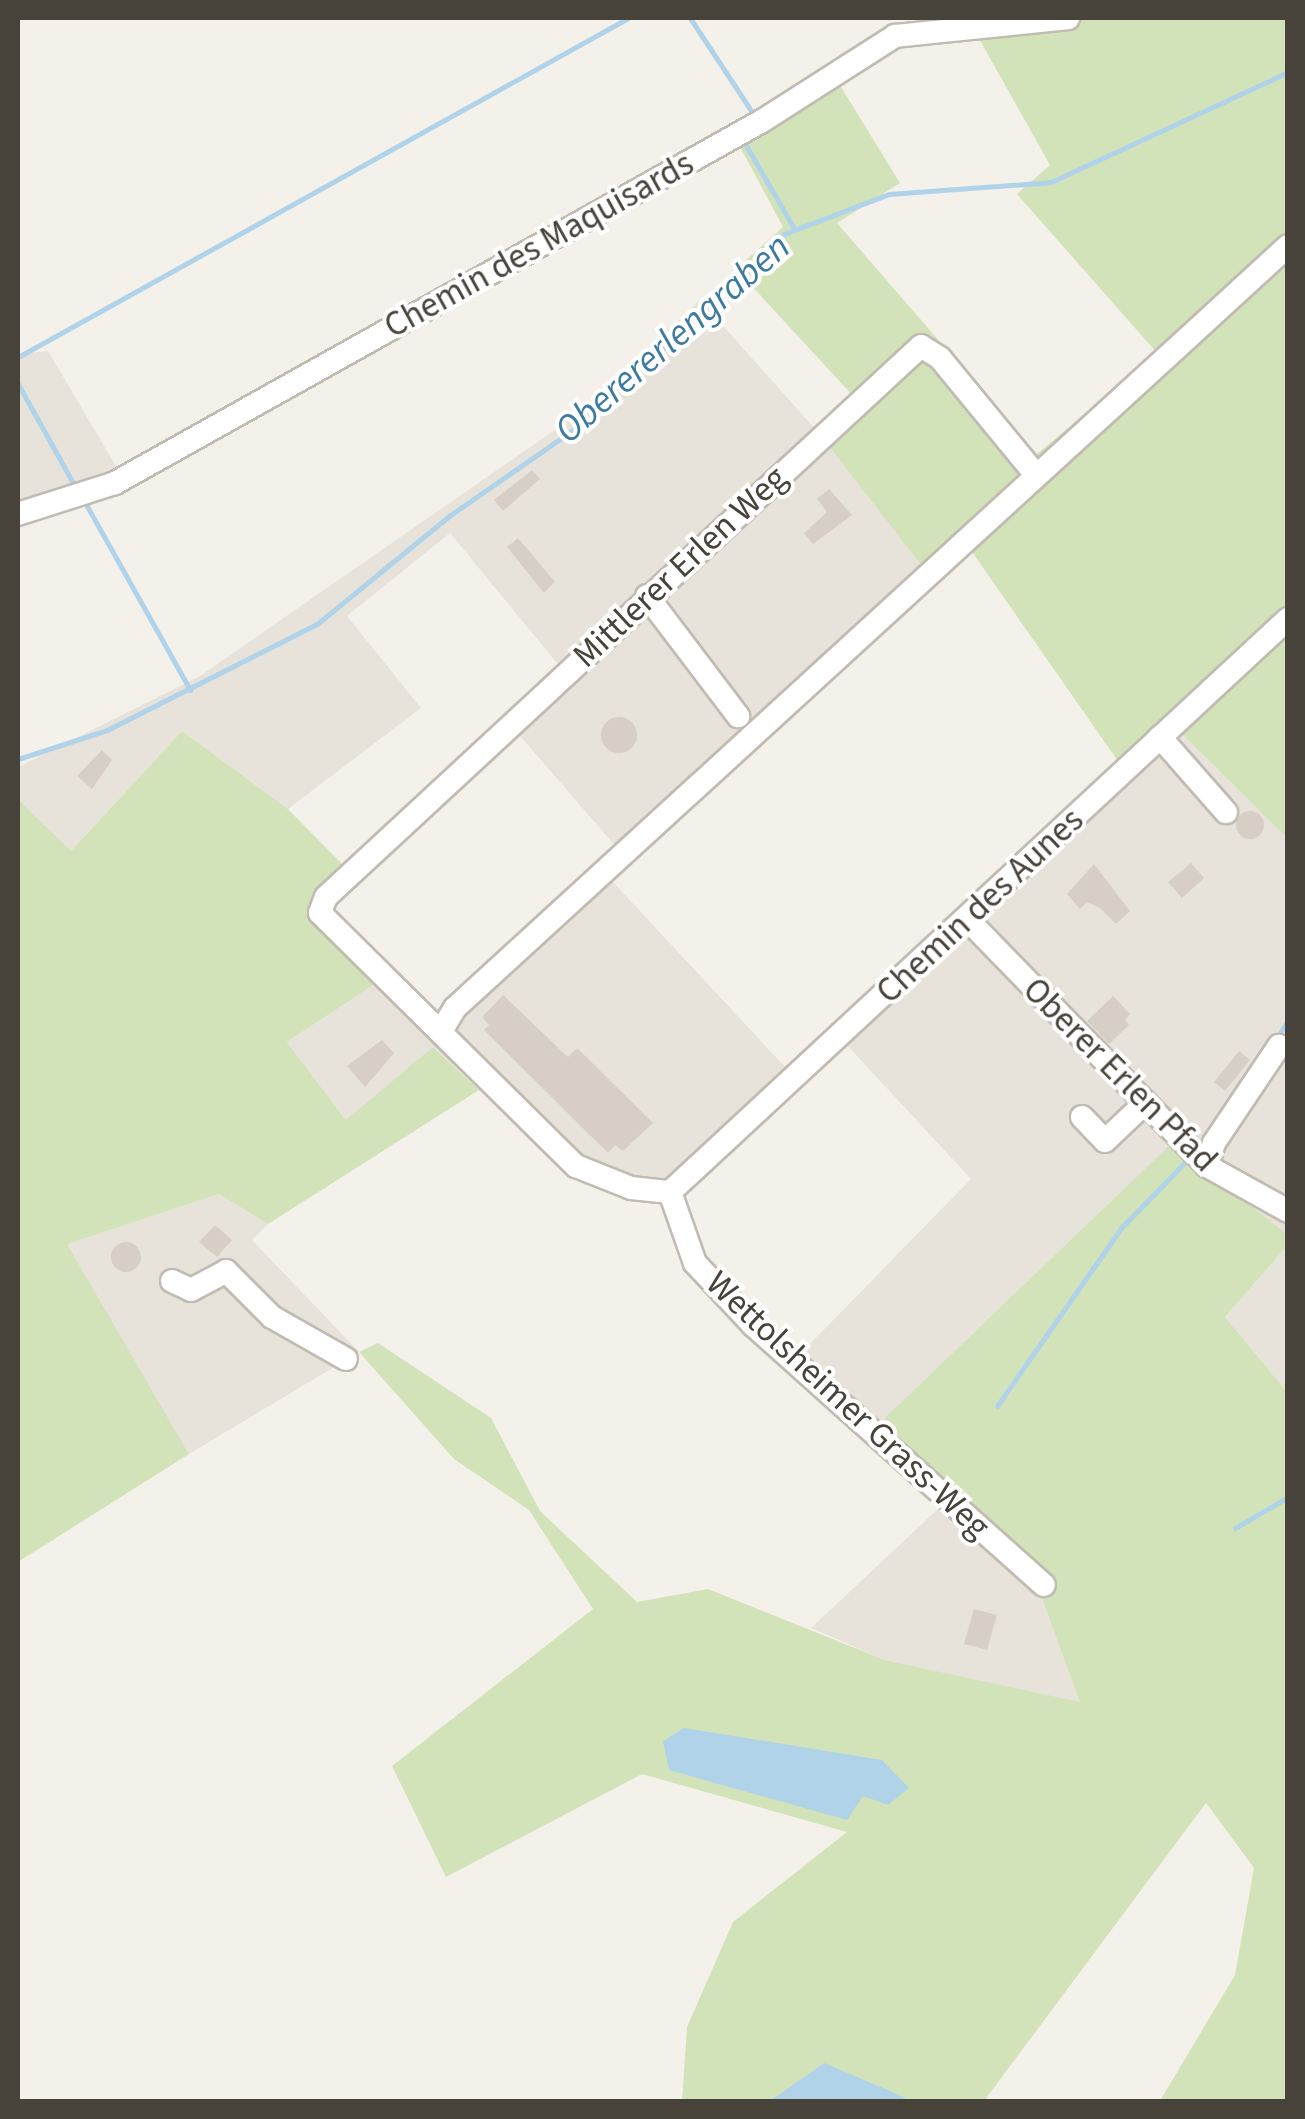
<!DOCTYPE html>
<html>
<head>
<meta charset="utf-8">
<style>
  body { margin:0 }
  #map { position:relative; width:1305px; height:2119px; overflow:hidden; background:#f4f1eb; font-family:"Source Sans 3",sans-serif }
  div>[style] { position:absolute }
  .residential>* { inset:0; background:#e7e3da }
  .green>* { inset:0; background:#d2e3b9 }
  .water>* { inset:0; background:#b0d3e9 }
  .stream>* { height:5px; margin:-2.5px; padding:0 2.5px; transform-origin:2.5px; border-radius:2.5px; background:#b0d3e9 }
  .building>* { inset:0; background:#d7cfc5 }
  .round { border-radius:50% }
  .roads { filter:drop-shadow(2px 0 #c1bbb2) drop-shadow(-2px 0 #c1bbb2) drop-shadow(0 2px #c1bbb2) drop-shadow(0 -2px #c1bbb2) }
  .minor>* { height:22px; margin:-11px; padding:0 11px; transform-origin:11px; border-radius:11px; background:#fff }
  span { translate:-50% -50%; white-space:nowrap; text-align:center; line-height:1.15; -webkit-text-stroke:8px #fff; paint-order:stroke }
  .street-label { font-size:35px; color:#47423a }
  .water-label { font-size:38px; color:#3d7aa0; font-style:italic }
  .frame { position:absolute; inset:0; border:20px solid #47423a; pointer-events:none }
</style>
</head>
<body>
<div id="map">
  <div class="residential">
    <div style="clip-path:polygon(700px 300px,817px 431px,931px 578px,624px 856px,508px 722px,561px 668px,450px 533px,347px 616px,421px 708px,288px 809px,182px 731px,71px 851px,18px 799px,18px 767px,200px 676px,575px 416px)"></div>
    <div style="clip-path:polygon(48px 351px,126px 483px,18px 518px,18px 354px)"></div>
    <div style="clip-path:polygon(1168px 719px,1287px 838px,1287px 1234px,1170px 1144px,949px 1488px,1040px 1593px,1081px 1703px,885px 1660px,811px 1628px,940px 1507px,801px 1353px,971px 1179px,845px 1043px,695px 1177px,584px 1185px,433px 1047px,347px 1121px,287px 1042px,375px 984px,430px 1019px,598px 866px,786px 1068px)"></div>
    <div style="clip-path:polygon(219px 1194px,268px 1224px,252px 1240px,359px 1352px,189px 1454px,66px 1244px)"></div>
    <div style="clip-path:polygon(1287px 1246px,1287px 1392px,1225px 1317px)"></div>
  </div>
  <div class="green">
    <div style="clip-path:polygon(1287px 18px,1287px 838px,1168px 720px,1120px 764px,970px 549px,931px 578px,817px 431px,855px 398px,736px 269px,783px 227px,737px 141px,830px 69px,900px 183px,837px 223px,1037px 454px,1157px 353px,1017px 194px,1050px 165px,968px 19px)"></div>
    <div style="clip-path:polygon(182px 731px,288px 809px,347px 869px,308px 916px,375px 984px,287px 1042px,346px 1120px,433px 1047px,479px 1090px,268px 1224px,219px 1194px,67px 1244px,189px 1454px,18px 1562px,18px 799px,71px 851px)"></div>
    <div style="clip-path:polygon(1171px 1144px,1287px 1234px,1287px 1246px,1225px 1317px,1287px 1392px,1287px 2101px,1160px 2101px,1235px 1975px,1254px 1868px,1206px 1803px,984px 2101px,682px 2101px,687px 2027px,733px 1922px,847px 1832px,642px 1774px,446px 1877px,392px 1766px,593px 1609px,529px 1510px,454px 1459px,359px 1352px,378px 1343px,491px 1418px,540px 1511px,637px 1602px,708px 1589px,885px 1660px,1080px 1702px,1040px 1593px,884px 1419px)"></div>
  </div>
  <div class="water">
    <div style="clip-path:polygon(684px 1728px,882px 1760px,909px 1788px,888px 1805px,863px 1796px,847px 1820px,669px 1770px,663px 1741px)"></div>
    <div style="clip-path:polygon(824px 2063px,904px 2097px,906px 2101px,770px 2101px)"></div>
  </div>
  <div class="stream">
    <div style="left:690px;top:18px;width:120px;rotate:56.6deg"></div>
    <div style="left:748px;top:139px;width:5px;rotate:143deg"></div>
    <div style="left:744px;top:142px;width:102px;rotate:59.9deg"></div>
    <div style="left:18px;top:357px;width:698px;rotate:-29.06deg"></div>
    <div style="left:18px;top:384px;width:121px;rotate:60.9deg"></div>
    <div style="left:83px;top:499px;width:219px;rotate:60.7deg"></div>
    <div style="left:18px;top:759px;width:94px;rotate:-18deg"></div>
    <div style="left:107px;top:730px;width:235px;rotate:-26.8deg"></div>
    <div style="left:317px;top:624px;width:171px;rotate:-39.3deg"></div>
    <div style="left:449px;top:516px;width:163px;rotate:-34.8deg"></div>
    <div style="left:583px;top:423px;width:276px;rotate:-43.2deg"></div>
    <div style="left:784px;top:234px;width:112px;rotate:-20.9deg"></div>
    <div style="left:889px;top:194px;width:162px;rotate:-4.2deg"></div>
    <div style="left:1051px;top:182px;width:261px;rotate:-24.9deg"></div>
    <div style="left:1277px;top:1038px;width:21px;rotate:-59deg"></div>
    <div style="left:997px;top:1406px;width:218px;rotate:-55.1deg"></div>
    <div style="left:1122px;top:1227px;width:96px;rotate:-45.8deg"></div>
    <div style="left:1235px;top:1528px;width:61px;rotate:-30.3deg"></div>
  </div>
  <div class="building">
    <div style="clip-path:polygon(532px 470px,540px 479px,503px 511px,494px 500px)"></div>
    <div style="clip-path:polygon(829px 489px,852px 515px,813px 544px,804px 533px,827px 512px,817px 499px)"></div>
    <div style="clip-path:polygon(518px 538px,555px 582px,544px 593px,507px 547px)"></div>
    <div class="round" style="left:601px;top:717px;width:36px;height:36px"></div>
    <div style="clip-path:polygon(102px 750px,112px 760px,92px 789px,77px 776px)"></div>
    <div class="round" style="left:1236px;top:811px;width:28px;height:28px"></div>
    <div style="clip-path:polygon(1191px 863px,1204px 878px,1182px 898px,1168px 882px)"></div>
    <div style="clip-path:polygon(1094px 864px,1130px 911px,1116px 924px,1100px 908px,1087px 902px,1080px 909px,1067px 894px)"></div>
    <div style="clip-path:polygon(503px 995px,568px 1057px,577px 1048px,653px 1123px,623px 1151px,615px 1145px,608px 1153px,484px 1030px,489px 1025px,482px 1017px)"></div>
    <div style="clip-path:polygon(1113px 996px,1130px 1014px,1125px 1020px,1129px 1025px,1109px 1044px,1087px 1021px)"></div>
    <div style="clip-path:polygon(382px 1040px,394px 1053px,365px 1087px,347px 1066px)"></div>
    <div style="clip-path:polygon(1239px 1051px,1250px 1060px,1225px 1091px,1214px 1082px)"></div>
    <div style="clip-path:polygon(215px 1225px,232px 1240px,217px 1257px,199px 1242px)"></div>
    <div class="round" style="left:111px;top:1242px;width:30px;height:30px"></div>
    <div style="clip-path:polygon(974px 1609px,997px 1615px,987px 1650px,964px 1644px)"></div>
  </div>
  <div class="roads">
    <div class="minor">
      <div style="left:1036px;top:475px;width:151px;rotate:-129.4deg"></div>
      <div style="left:940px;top:358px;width:22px;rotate:-148deg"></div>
      <div style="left:921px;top:346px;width:811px;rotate:137.2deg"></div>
      <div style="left:326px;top:897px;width:17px;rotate:111deg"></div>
      <div style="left:320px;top:913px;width:360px;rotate:44.7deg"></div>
      <div style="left:576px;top:1166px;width:59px;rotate:21.8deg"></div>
      <div style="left:631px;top:1188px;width:39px;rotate:6deg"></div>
      <div style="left:670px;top:1192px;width:75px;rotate:70.6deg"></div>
      <div style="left:695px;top:1263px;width:85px;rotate:46.9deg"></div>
      <div style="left:753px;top:1325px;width:390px;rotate:41.8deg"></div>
      <div style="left:18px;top:514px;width:102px;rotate:-17.7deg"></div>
      <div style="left:115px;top:483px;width:741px;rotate:-29.23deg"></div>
      <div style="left:762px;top:121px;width:158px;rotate:-32.6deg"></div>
      <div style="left:895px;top:36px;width:174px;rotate:-5.9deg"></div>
      <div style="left:647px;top:596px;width:151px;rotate:52.8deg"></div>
      <div style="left:1160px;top:737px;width:100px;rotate:48.7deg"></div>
      <div style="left:967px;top:919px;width:344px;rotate:45.8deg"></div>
      <div style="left:1207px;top:1166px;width:93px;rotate:29.1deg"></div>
      <div style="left:443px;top:1028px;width:23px;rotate:-59deg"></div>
      <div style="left:455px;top:1008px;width:1129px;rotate:-42.45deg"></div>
      <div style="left:1082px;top:1117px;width:33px;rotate:46deg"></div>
      <div style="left:1105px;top:1141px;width:55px;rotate:-43.5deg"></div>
      <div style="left:1207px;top:1166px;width:24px;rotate:-73deg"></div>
      <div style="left:1214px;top:1143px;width:117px;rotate:-56.2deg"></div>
      <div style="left:670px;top:1192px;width:843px;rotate:-42.84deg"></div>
      <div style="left:172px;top:1281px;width:21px;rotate:25deg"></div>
      <div style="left:191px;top:1290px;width:40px;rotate:-28deg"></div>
      <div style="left:226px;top:1271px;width:65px;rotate:45deg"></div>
      <div style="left:272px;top:1317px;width:85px;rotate:29.6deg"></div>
    </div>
  </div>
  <div class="street-label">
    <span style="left:539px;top:245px;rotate:-29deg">Chemin des Maquisards</span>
    <span style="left:680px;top:567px;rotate:-43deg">Mittlerer Erlen Weg</span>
    <span style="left:980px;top:906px;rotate:-43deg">Chemin des Aunes</span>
    <span style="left:1120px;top:1075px;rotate:45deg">Oberer Erlen Pfad</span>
    <span style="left:848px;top:1405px;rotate:43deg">Wettolsheimer Grass-Weg</span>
  </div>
  <div class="water-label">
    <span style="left:673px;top:339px;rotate:-41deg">Oberererlengraben</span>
  </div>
  <div class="frame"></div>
</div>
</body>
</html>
